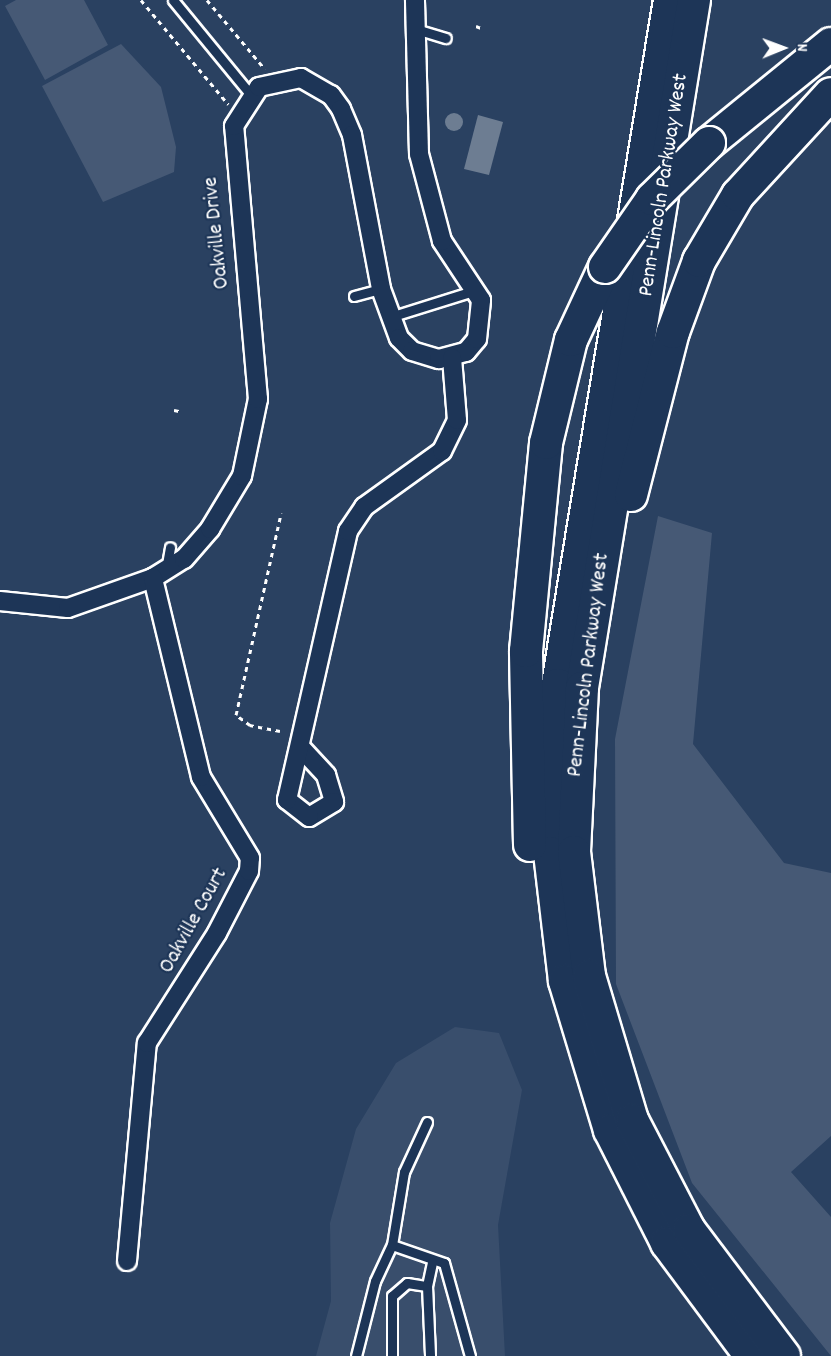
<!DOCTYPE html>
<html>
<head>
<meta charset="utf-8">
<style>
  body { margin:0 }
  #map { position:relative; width:831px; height:1356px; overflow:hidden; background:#2a4161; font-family:Dekko,sans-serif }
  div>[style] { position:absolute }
  .built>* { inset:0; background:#394e6c }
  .green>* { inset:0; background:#465975 }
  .water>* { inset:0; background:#6d7d92 }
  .round { border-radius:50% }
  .path>* { height:3px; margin-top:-1.5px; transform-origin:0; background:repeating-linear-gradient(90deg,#fff 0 4.5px,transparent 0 9px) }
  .roads { filter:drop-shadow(2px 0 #fff) drop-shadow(-2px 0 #fff) drop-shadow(0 2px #fff) drop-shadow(0 -2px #fff) }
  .service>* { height:9px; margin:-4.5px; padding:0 4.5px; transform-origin:4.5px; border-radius:4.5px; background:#1d3557 }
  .minor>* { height:18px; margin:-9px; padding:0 9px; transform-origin:9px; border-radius:9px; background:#1d3557 }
  .motorway>* { height:32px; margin:-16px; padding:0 16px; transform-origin:16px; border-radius:16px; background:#1d3557 }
  .bridges { filter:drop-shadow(2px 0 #fff) drop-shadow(-2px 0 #fff) drop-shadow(0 2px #fff) drop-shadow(0 -2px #fff) }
  .motorway-bridge>* { height:32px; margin:-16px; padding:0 16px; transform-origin:16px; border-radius:16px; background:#1d3557 }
  span { translate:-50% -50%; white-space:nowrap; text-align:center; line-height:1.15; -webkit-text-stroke:4.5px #1d3557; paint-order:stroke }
  .street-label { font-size:22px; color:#fff }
  .north { position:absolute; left:753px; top:18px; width:60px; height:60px; -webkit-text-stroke:4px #1d3557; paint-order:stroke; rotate:89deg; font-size:16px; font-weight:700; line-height:24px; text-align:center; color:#fff }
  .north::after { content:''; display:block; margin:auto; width:21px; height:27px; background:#fff; clip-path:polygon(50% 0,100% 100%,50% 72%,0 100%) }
</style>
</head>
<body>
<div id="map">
  <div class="built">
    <div style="clip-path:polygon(455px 1027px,499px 1033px,522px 1090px,498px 1225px,505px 1356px,316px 1356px,331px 1301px,330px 1223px,356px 1129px,396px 1063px)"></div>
  </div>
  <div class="green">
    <div style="clip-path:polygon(16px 0,84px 0,108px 45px,45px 80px,5px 6px)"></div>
    <div style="clip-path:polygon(121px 44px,161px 87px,176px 147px,174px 172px,103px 202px,42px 86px)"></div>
    <div style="clip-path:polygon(658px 516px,712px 533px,693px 744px,784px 863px,831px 873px,831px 1136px,791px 1172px,831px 1217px,831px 1356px,692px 1183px,616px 984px,615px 739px)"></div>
  </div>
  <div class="water">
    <div class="round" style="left:445px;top:113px;width:18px;height:18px"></div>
    <div style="clip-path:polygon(478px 115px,503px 122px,489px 175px,464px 169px)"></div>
  </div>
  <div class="path">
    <div style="left:141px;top:0;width:136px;rotate:50.1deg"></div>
    <div style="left:207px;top:0;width:90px;rotate:50deg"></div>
    <div style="left:476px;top:26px;width:5px;rotate:22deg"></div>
    <div style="left:174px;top:410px;width:5px;rotate:11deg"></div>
    <div style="left:280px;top:731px;width:31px;rotate:-169deg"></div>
    <div style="left:250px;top:725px;width:17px;rotate:-144deg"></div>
    <div style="left:236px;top:715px;width:207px;rotate:-77.4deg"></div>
  </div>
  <div class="roads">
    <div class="service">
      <div style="left:173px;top:0;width:123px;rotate:50.6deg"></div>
      <div style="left:416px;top:29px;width:31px;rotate:17deg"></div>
      <div style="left:354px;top:296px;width:28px;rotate:-15deg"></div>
      <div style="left:390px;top:317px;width:90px;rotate:-17.4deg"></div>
      <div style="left:166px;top:570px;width:23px;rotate:-80deg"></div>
      <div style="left:392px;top:1245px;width:55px;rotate:19.1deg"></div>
      <div style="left:444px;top:1263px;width:97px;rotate:74.4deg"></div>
      <div style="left:427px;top:1286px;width:24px;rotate:-78deg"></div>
      <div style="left:356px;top:1356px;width:77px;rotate:-75.8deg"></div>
      <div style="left:375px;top:1281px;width:40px;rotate:-65deg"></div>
      <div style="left:392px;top:1245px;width:74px;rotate:-80.7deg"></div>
      <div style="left:404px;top:1172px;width:55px;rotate:-65.3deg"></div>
      <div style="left:392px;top:1356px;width:60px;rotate:-90deg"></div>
      <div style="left:392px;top:1296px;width:20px;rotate:-41deg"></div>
      <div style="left:407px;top:1283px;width:20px;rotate:9deg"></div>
      <div style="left:427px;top:1286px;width:70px;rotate:87.5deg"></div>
    </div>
    <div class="minor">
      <div style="left:0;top:601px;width:68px;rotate:5.9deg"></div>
      <div style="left:68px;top:608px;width:90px;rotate:-19.4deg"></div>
      <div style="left:153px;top:578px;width:36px;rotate:-32deg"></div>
      <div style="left:184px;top:559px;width:40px;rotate:-49deg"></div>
      <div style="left:210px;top:529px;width:62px;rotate:-58.9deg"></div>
      <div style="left:242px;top:476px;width:79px;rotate:-78.3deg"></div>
      <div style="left:258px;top:399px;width:274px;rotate:-95deg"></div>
      <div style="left:234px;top:126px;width:46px;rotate:-57.3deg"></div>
      <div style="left:259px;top:87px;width:43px;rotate:-12.1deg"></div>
      <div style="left:301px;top:78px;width:34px;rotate:30deg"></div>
      <div style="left:331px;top:95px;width:17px;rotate:54deg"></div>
      <div style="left:341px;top:109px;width:28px;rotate:67deg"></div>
      <div style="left:352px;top:135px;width:157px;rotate:79.3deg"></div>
      <div style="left:381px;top:289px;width:52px;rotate:69.8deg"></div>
      <div style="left:399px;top:338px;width:18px;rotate:45deg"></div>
      <div style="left:412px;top:351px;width:28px;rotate:17deg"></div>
      <div style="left:439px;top:359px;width:28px;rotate:-15deg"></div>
      <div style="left:466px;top:352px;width:17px;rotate:-50deg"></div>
      <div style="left:477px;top:339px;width:39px;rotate:-84deg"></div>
      <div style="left:481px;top:300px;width:71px;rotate:-123.5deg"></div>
      <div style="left:442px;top:241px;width:90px;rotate:-104.8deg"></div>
      <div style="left:419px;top:154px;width:154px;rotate:-91.5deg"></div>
      <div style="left:301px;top:748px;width:37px;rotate:47deg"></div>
      <div style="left:326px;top:775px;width:28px;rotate:73deg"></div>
      <div style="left:334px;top:802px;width:29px;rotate:149deg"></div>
      <div style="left:309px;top:817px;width:28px;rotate:-142deg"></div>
      <div style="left:287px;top:800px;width:276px;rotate:-77.2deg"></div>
      <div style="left:348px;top:531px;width:29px;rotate:-56deg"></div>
      <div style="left:364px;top:507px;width:96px;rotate:-35.7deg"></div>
      <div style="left:442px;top:451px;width:34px;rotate:-64deg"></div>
      <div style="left:457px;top:420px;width:62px;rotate:-94.6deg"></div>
      <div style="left:127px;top:1261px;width:219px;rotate:-84.8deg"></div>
      <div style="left:147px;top:1043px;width:130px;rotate:-57.5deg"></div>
      <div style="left:217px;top:933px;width:70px;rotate:-62.7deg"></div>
      <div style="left:249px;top:871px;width:13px;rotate:-86deg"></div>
      <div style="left:250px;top:858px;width:95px;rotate:-121.2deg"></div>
      <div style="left:201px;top:777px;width:205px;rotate:-103.6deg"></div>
    </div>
    <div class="motorway">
      <div style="left:670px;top:0;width:694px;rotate:99.29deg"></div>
      <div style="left:558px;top:685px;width:168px;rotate:92.7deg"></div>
      <div style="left:550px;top:853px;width:129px;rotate:83.3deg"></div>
      <div style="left:565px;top:981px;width:156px;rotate:73.2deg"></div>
      <div style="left:610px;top:1130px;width:127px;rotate:63.2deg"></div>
      <div style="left:667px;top:1243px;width:141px;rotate:53.4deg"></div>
      <div style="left:694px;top:0;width:697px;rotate:99.25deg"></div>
      <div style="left:582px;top:688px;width:164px;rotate:92.8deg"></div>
      <div style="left:574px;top:852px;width:125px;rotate:83.1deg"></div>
      <div style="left:589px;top:976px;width:150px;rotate:73.4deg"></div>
      <div style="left:632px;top:1120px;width:124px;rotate:62.6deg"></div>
      <div style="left:689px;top:1230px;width:158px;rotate:53deg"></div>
      <div style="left:709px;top:143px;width:157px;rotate:-39.1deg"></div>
      <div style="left:631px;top:495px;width:168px;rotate:-75.6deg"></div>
      <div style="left:673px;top:332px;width:76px;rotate:-69.9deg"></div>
      <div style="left:699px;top:261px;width:77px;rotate:-59.4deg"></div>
      <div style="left:738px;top:195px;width:137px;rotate:-47.4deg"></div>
      <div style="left:530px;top:845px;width:194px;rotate:-91.2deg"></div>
      <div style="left:526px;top:651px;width:209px;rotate:-84.5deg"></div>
      <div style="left:546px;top:443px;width:106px;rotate:-76.4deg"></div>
      <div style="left:571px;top:340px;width:81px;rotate:-65deg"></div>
    </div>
  </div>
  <div class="bridges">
    <div class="motorway-bridge">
      <div style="left:605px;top:267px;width:83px;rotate:-55.3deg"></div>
      <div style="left:652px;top:199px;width:80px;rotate:-44.5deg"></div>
    </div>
  </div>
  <div class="street-label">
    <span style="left:664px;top:185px;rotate:-81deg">Penn-Lincoln Parkway West</span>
    <span style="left:217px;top:233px;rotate:-96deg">Oakville Drive</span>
    <span style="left:589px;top:665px;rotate:-83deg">Penn-Lincoln Parkway West</span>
    <span style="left:194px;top:921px;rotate:-61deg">Oakville Court</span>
  </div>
  <div class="north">N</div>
</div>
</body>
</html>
